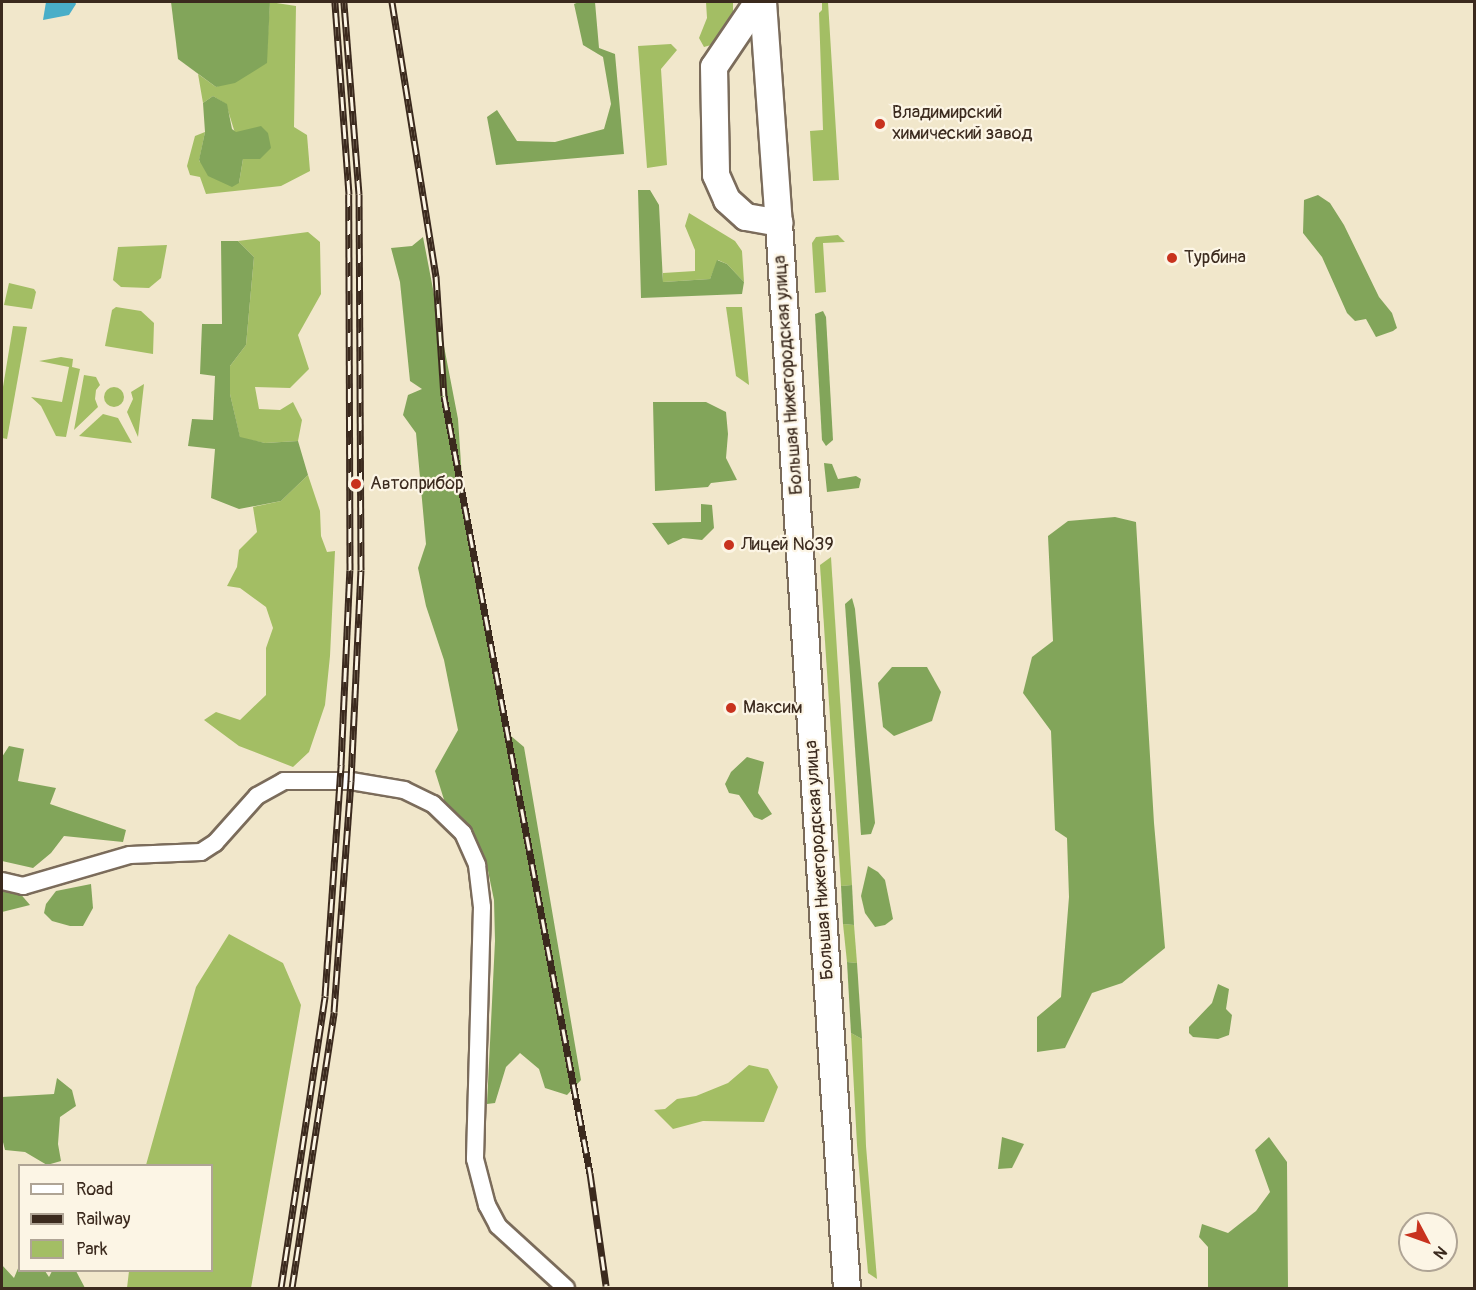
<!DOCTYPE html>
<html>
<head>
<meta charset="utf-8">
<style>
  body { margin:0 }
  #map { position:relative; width:1476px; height:1290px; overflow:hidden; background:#f1e7cb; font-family:Pangolin,sans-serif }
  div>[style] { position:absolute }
  .green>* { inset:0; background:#a3be64 }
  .round { border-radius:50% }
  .forest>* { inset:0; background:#82a55a }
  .water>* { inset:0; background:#49aec8 }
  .roads { filter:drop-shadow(2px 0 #7b6c5b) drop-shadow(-2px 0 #7b6c5b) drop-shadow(0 2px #7b6c5b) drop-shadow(0 -2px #7b6c5b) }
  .street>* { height:16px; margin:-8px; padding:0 8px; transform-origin:8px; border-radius:8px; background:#fff }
  .primary>* { height:26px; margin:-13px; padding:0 13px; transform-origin:13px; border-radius:13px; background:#fff }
  .rail>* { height:7px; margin-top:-3.5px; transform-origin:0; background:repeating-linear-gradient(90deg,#fcf5e5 0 14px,#3b2a1e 0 28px); box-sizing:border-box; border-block:2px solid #3b2a1e }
  .dots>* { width:16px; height:16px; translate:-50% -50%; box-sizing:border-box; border:3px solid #fcf5e5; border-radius:50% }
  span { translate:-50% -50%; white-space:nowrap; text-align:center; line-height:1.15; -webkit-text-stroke:4.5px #fcf5e5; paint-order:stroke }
  .poi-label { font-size:18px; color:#3b2a1e }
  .left { translate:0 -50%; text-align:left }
  .street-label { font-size:18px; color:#3b2a1e }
  .frame { position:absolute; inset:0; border:3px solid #3b2a1e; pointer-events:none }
  .legend { position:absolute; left:18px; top:1164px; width:195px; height:108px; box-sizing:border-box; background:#fcf5e5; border:2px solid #afa495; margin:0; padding:8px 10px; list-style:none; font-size:18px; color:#3b2a1e }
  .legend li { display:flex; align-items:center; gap:12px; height:30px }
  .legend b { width:30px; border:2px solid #afa495 }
  .north { position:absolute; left:1398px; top:1212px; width:60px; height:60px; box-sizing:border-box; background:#fcf5e5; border:2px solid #afa495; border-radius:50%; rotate:131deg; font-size:16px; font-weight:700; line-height:24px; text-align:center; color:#3b2a1e }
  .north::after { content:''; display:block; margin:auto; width:21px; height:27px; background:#c8321e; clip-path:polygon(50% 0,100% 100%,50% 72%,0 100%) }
</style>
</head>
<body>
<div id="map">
  <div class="green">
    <div style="clip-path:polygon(270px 2px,296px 6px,294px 127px,307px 135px,310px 171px,281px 186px,206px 194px,200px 177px,190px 175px,187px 166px,195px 136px,205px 132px,199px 161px,239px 183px,243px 159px,226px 104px,213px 96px,203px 103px,198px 74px,216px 87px,266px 63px)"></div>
    <div style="clip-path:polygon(706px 2px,733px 2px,733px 15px,723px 32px,711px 45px,704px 47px,699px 38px,707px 18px)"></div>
    <div style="clip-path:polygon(822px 2px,828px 2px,839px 180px,813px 181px,810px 131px,823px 130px,819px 13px,822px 10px)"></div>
    <div style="clip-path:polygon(671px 44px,677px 50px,661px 69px,667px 165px,647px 168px,638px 46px)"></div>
    <div style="clip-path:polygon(689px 213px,735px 241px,742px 251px,744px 282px,727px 264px,718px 260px,710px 279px,663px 282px,663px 273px,695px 271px,695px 250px,685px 226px)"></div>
    <div style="clip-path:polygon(308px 232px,320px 242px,321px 294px,298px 335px,309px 369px,290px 388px,255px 387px,259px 409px,280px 410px,293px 402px,302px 420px,298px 441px,265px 443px,240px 438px,230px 394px,230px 366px,246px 345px,254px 257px,238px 241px)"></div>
    <div style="clip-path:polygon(838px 235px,845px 242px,823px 243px,826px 292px,815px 293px,812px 243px,816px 237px)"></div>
    <div style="clip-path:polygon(167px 245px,161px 278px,149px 288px,121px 287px,113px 280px,118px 247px)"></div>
    <div style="clip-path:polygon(9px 283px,34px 289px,36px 292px,32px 309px,4px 305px)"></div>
    <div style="clip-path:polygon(116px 307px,141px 311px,154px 323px,153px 354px,105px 346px,112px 310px)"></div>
    <div style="clip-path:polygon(726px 307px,742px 307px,749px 385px,736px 376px)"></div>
    <div style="clip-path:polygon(13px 326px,27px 327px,7px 439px,2px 438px,2px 393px)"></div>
    <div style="clip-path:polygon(61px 357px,73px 359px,72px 367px,80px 369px,66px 437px,56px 436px,41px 406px,31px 397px,62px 402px,69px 367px,39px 361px)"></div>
    <div style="clip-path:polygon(84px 375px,96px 377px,100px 385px,96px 390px,95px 399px,98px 407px,74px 430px)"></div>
    <div style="clip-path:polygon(144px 384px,138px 437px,127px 412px,133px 399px,131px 392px)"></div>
    <div class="round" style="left:104px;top:387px;width:20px;height:20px"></div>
    <div style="clip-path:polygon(103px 414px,118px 418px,132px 443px,79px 436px)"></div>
    <div style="clip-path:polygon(308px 475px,320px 511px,321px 536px,327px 552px,335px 551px,330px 656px,325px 705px,309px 752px,293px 767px,239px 746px,204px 720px,216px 712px,240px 720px,266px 695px,266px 648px,273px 628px,266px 607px,240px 588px,227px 586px,237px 567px,239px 550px,257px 532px,253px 507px,281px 501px)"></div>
    <div style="clip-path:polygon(831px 557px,852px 885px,841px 886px,820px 565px)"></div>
    <div style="clip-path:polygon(843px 924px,854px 925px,857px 963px,847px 962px)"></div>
    <div style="clip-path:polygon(229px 934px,283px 963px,301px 1005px,251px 1288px,127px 1288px,129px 1271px,212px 1270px,212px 1166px,146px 1165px,196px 987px)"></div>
    <div style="clip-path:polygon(851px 1033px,862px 1039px,866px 1146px,877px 1279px,868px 1273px,857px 1145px)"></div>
    <div style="clip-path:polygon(749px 1065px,768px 1069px,778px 1087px,764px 1122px,703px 1121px,673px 1129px,654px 1110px,665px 1109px,677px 1099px,696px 1096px,728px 1083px)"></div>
  </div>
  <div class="forest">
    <div style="clip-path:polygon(171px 2px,270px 2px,267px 63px,235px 83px,216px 87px,178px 59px)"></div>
    <div style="clip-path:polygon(579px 2px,595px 2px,599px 48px,615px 54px,624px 154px,496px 165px,487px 117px,497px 110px,517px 141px,555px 142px,604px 129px,611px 104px,603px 57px,583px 45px,574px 4px)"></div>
    <div style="clip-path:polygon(213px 96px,227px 104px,232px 129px,236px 132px,261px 126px,268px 133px,271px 148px,260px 159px,243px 159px,239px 183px,232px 187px,208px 176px,199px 160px,205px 132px,203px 103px)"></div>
    <div style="clip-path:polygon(638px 190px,650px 190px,659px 205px,663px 282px,710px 279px,717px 260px,727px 264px,744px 282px,742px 294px,641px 298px)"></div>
    <div style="clip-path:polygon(1318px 195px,1330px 203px,1344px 225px,1379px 297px,1392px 313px,1397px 328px,1393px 331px,1376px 337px,1366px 319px,1355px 321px,1347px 313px,1322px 257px,1303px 233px,1304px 200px)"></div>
    <div style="clip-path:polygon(423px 237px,458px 419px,465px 523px,504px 730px,524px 747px,581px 1080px,567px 1095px,545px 1088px,539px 1069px,520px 1053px,506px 1067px,495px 1103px,487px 1104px,495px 941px,494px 900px,486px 861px,469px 827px,446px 806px,435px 771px,458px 730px,444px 660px,426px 606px,418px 568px,426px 544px,416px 433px,403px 415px,408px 395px,422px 389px,410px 381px,400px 282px,391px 248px,412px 246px)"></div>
    <div style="clip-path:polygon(221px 241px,238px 241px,254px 257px,246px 345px,230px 366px,230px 394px,240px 437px,265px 443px,298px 441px,308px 475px,281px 501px,239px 509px,211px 498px,215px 449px,188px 446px,192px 419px,213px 420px,215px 376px,200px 374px,202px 324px,222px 324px)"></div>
    <div style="clip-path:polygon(823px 311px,826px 317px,833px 440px,826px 446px,822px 440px,815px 314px)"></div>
    <div style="clip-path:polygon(653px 402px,706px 402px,726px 412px,728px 434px,726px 458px,737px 480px,711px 483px,708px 487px,655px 491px)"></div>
    <div style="clip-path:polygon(824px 463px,832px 464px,838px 479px,856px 476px,861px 479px,859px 488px,827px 492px)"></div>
    <div style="clip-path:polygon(701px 504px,712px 505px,714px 528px,702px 540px,683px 538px,668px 545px,652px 523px,701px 522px)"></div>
    <div style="clip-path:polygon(1115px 517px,1136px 522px,1154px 823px,1165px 948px,1122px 983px,1092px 993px,1065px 1048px,1037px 1052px,1037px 1017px,1061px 997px,1069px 897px,1067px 838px,1055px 830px,1051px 731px,1023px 693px,1032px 657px,1053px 641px,1048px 536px,1068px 521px)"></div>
    <div style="clip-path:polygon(852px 598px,855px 609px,875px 823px,871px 834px,861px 835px,845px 604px)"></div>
    <div style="clip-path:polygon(892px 667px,927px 667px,941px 692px,932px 721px,894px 736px,883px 727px,878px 683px)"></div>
    <div style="clip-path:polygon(9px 746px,24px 749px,18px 781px,56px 788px,50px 804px,126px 830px,123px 842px,64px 836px,51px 853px,33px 868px,2px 861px,2px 757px)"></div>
    <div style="clip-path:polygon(747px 757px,764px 762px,758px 793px,772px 814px,762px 820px,754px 817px,739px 795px,729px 793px,725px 784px,731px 772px)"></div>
    <div style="clip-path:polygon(868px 866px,878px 872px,885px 880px,893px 919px,885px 925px,875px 927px,865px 913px,861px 896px)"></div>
    <div style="clip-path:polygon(91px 884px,93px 908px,83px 926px,70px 926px,52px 921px,44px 913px,46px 904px,56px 891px)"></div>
    <div style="clip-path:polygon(852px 885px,854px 925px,843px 924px,841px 886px)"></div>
    <div style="clip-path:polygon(2px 888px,18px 891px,30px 905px,2px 912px)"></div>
    <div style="clip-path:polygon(847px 962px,857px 963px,862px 1039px,851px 1033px)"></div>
    <div style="clip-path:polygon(1218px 984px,1229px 989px,1226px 1009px,1232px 1015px,1229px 1035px,1218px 1039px,1193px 1037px,1189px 1033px,1189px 1027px,1212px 1003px)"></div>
    <div style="clip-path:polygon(57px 1078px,72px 1090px,76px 1106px,60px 1117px,58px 1144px,61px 1161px,47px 1165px,25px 1152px,5px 1150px,2px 1138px,2px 1097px,54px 1094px)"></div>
    <div style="clip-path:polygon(1002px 1137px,1024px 1144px,1012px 1168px,998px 1169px)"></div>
    <div style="clip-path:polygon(1269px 1137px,1287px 1162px,1288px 1288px,1208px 1288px,1208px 1247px,1199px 1237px,1202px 1224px,1228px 1233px,1256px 1211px,1270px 1192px,1255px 1150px)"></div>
    <div style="clip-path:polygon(2px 1265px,14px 1278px,19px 1266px,20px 1270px,45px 1271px,49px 1277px,52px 1271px,76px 1271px,85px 1288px,2px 1288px)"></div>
  </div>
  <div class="water">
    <div style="clip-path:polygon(46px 2px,75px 2px,76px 4px,69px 15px,43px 20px)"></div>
  </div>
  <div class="roads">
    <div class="street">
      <div style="left:2px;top:881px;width:22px;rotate:13deg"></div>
      <div style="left:23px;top:886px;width:111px;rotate:-16.2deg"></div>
      <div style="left:130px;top:855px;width:71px;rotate:-2.4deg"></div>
      <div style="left:201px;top:852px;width:17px;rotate:-33deg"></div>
      <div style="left:215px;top:843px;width:63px;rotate:-48.2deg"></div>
      <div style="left:257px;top:796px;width:31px;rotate:-29deg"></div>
      <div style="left:284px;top:781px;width:67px"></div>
      <div style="left:351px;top:781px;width:54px;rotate:9.6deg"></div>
      <div style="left:404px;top:790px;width:32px;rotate:26deg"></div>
      <div style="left:433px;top:804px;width:42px;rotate:44deg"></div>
      <div style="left:463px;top:833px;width:35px;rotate:66deg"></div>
      <div style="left:477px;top:865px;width:42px;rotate:83.2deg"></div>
      <div style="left:482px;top:907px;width:252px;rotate:91.6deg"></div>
      <div style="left:475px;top:1159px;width:48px;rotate:75.4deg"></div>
      <div style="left:487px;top:1205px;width:24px;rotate:62deg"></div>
      <div style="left:498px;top:1226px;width:92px;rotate:42.4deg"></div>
    </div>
    <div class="primary">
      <div style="left:758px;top:2px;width:78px;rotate:124.1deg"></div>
      <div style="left:714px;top:67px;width:108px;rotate:88.9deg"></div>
      <div style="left:716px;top:175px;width:27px;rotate:66deg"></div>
      <div style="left:727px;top:200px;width:25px;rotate:42deg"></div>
      <div style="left:746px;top:217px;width:34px;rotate:10deg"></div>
      <div style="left:763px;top:2px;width:222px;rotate:85.9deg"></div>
      <div style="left:779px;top:223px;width:1067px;rotate:86.35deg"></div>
    </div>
  </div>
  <div class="rail">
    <div style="left:392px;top:2px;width:278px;rotate:80.9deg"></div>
    <div style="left:436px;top:276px;width:120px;rotate:86.2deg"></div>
    <div style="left:444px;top:396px;width:791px;rotate:79.36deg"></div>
    <div style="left:590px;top:1173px;width:114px;rotate:81.9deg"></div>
    <div style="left:281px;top:1288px;width:295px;rotate:-81.4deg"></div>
    <div style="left:325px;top:996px;width:232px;rotate:-86deg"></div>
    <div style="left:341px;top:765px;width:195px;rotate:-87.4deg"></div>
    <div style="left:350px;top:570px;width:376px;rotate:-90.2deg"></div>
    <div style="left:349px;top:194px;width:193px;rotate:-94.2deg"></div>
    <div style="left:292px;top:1288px;width:279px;rotate:-81.3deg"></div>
    <div style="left:334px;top:1012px;width:232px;rotate:-85.8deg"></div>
    <div style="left:351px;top:781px;width:211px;rotate:-87.3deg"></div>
    <div style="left:361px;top:570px;width:376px;rotate:-90.3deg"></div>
    <div style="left:359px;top:194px;width:193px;rotate:-94.5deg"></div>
  </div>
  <div class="dots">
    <div style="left:880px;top:124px;background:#c8321e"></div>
    <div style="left:1172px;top:258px;background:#c8321e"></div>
    <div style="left:356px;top:484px;background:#c8321e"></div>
    <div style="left:729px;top:545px;background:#c8321e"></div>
    <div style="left:731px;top:708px;background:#c8321e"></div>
  </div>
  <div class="poi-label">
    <span class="left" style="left:892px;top:124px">Владимирский<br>химический завод</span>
    <span class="left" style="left:1184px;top:258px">Турбина</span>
    <span class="left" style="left:370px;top:484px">Автоприбор</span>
    <span class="left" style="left:741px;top:545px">Лицей №39</span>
    <span class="left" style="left:743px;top:708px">Максим</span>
  </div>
  <div class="street-label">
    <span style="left:789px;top:375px;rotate:-94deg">Большая Нижегородская улица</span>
    <span style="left:820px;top:860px;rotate:-94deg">Большая Нижегородская улица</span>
  </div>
  <div class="frame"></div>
  <ul class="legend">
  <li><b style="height:8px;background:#fff"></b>Road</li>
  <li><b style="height:8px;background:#3b2a1e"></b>Railway</li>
  <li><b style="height:16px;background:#a3be64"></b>Park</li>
  </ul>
  <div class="north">N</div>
</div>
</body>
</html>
